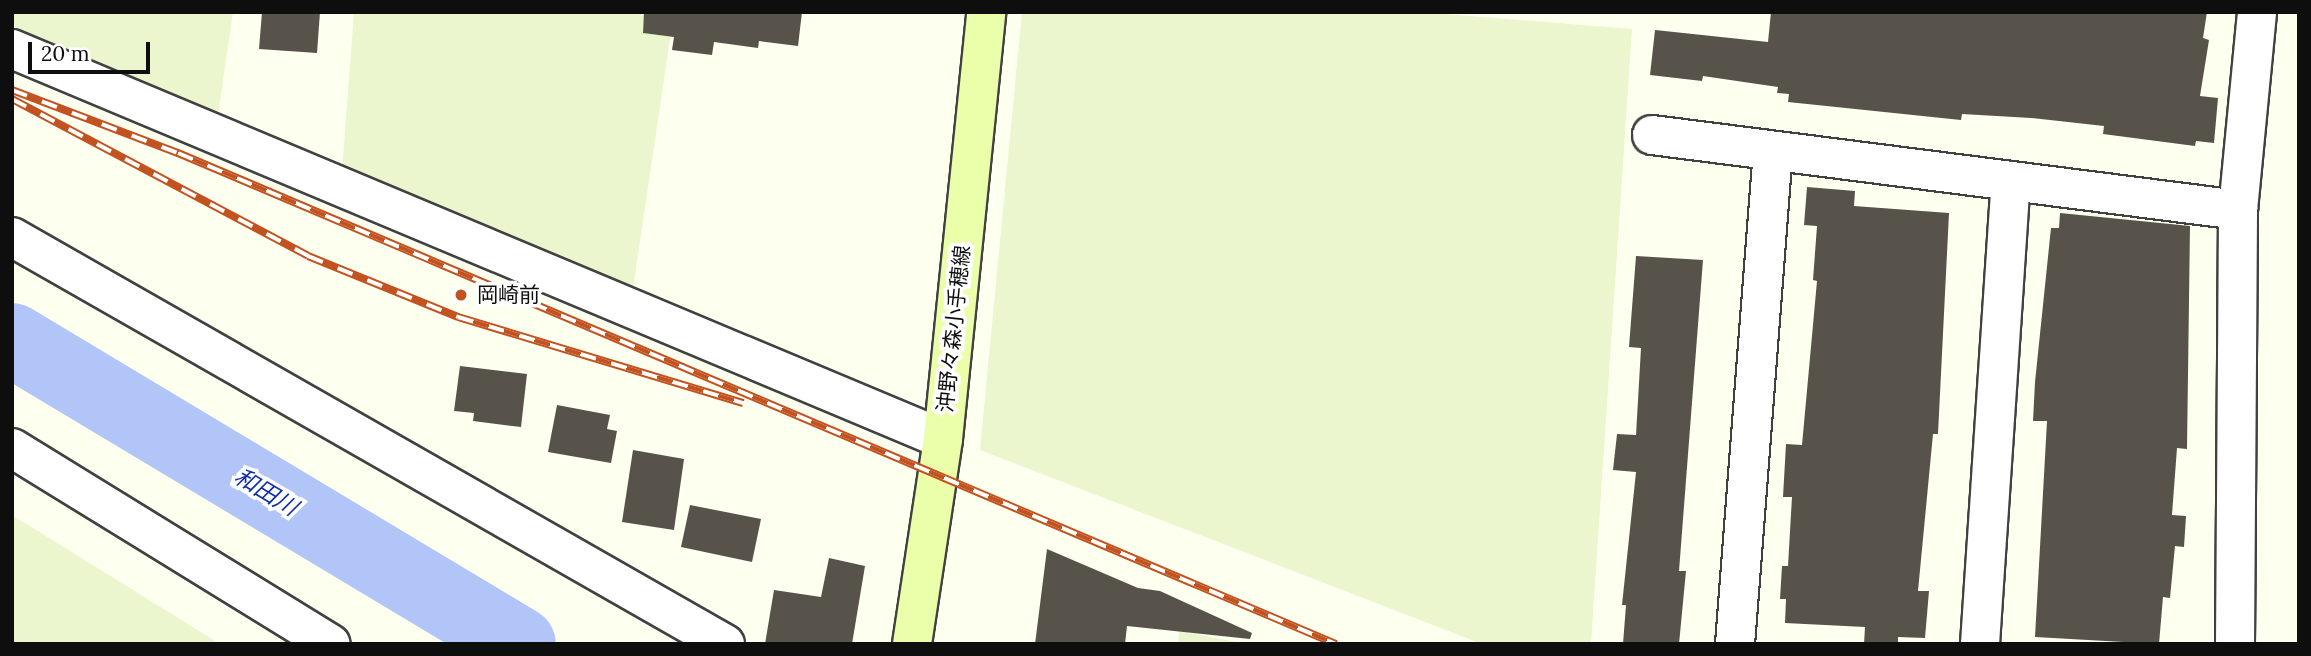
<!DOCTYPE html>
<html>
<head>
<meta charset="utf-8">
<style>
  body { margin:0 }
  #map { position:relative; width:2311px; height:656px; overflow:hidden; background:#fdffef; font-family:Lora,"Noto Sans JP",serif }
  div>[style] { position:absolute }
  .farmland>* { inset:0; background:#ebf6ce }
  .river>* { height:74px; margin:-37px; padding:0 37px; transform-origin:37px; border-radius:37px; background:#b1c5f8 }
  .building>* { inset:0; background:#57534a }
  .roads { filter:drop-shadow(2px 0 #414141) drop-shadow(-2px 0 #414141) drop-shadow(0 2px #414141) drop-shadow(0 -2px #414141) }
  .minor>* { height:38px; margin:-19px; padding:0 19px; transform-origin:19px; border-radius:19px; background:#fff }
  .secondary>* { height:38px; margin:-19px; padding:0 19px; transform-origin:19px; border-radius:19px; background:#ebffaa }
  .rail>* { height:8px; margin-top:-4px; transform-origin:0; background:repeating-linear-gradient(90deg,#fff 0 16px,#c35221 0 32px); box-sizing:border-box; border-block:2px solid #c35221 }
  .dots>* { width:19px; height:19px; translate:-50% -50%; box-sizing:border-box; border:4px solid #fff; border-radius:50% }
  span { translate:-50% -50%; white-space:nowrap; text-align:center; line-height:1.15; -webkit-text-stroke:7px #fff; paint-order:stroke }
  .poi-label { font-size:21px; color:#0e0e0e }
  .left { translate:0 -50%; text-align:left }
  .street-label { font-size:21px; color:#0e0e0e }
  .water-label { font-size:23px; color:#1232a4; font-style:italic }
  .frame { position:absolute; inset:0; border:14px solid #0e0e0e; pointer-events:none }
  .scale { position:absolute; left:28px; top:42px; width:122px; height:32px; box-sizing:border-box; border:4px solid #0e0e0e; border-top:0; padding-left:9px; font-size:21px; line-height:24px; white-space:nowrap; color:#0e0e0e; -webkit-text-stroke:5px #fff; paint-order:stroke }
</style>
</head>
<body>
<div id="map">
  <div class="farmland">
    <div style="clip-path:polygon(12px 12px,233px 12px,218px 115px,12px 27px)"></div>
    <div style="clip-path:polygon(354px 12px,674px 12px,632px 295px,342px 171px)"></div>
    <div style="clip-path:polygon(1022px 12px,1420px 12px,1632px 29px,1591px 644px,1482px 644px,980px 450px)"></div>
    <div style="clip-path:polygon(12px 516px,30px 526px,220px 644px,12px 644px)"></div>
    <div style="clip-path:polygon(1179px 631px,1247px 644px,1178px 644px)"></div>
  </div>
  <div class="river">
    <div style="left:12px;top:340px;width:591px;rotate:30.95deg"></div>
  </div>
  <div class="building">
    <div style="clip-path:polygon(262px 12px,320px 12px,317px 53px,259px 49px)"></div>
    <div style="clip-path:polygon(644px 12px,802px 12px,798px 46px,759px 41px,758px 48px,714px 42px,712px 55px,672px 50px,674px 37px,643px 33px)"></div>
    <div style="clip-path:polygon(1771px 12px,2207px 12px,2203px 38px,2209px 40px,2200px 96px,2218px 98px,2214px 143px,2196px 141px,2195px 146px,2103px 134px,2104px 126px,2031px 118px,1962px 114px,1961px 120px,1788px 102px,1789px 94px,1777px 93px,1778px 87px,1703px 76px,1702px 81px,1650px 75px,1655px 30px,1768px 42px)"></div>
    <div style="clip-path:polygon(1807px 187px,1855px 191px,1854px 206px,1949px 213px,1938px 434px,1933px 434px,1918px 591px,1929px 591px,1925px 638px,1898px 637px,1898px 644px,1864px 644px,1865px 627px,1785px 623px,1786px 599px,1780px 599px,1782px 566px,1788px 566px,1792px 497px,1783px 497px,1786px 444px,1802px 445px,1817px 281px,1813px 280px,1817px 226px,1804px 225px)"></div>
    <div style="clip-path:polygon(2060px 213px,2190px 226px,2187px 449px,2177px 448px,2172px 515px,2186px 516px,2184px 547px,2175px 546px,2170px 598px,2163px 597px,2159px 644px,2035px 637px,2047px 421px,2033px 421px,2035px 382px,2051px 228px,2059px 228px)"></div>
    <div style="clip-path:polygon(1636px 256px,1703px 260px,1679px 571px,1686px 571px,1679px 644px,1623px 644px,1626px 605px,1622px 605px,1636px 472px,1613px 470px,1617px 434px,1636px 435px,1641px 348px,1629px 347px)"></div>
    <div style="clip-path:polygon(460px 366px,527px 374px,521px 427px,473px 421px,474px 413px,454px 411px)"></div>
    <div style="clip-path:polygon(557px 405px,610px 415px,607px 429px,617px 431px,611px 463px,548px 452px)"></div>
    <div style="clip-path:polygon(633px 450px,684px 459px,674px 530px,622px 522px)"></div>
    <div style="clip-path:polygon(690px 505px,761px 519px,752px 562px,681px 547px)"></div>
    <div style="clip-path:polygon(1047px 549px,1138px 588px,1160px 591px,1252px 633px,1250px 639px,1127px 626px,1125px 644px,1035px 644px)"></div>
    <div style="clip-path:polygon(829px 558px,865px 566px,852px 644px,765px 644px,774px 590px,821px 597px)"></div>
  </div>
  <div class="roads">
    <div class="minor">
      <div style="left:12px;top:49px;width:1009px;rotate:22.73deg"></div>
      <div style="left:1652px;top:135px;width:591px;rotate:7.29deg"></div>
      <div style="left:12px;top:237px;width:821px;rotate:29.72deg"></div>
      <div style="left:12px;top:448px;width:374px;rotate:31.6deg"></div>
      <div style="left:1735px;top:644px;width:495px;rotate:-85.6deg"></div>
      <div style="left:1980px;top:644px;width:464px;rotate:-86.2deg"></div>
      <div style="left:2235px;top:644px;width:434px;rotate:-89.6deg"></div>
      <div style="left:2238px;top:210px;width:199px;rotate:-84.5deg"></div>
    </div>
    <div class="secondary">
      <div style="left:912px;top:644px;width:207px;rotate:-81.4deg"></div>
      <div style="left:943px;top:439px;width:429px;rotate:-84.2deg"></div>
    </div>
  </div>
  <div class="rail">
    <div style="left:12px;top:90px;width:178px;rotate:20.8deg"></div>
    <div style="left:178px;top:153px;width:1258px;rotate:22.98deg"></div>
    <div style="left:12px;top:99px;width:335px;rotate:27.9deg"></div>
    <div style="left:308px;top:256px;width:162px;rotate:22.1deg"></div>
    <div style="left:458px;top:317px;width:298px;rotate:16.8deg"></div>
  </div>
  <div class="dots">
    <div style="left:461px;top:295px;background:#c35221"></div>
  </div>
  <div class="poi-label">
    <span class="left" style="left:477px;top:295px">岡崎前</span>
  </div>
  <div class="street-label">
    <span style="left:954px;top:329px;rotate:-84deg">沖野々森小手穂線</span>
  </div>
  <div class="water-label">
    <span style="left:266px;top:492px;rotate:31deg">和田川</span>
  </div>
  <div class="frame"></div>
  <div class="scale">20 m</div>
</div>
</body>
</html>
